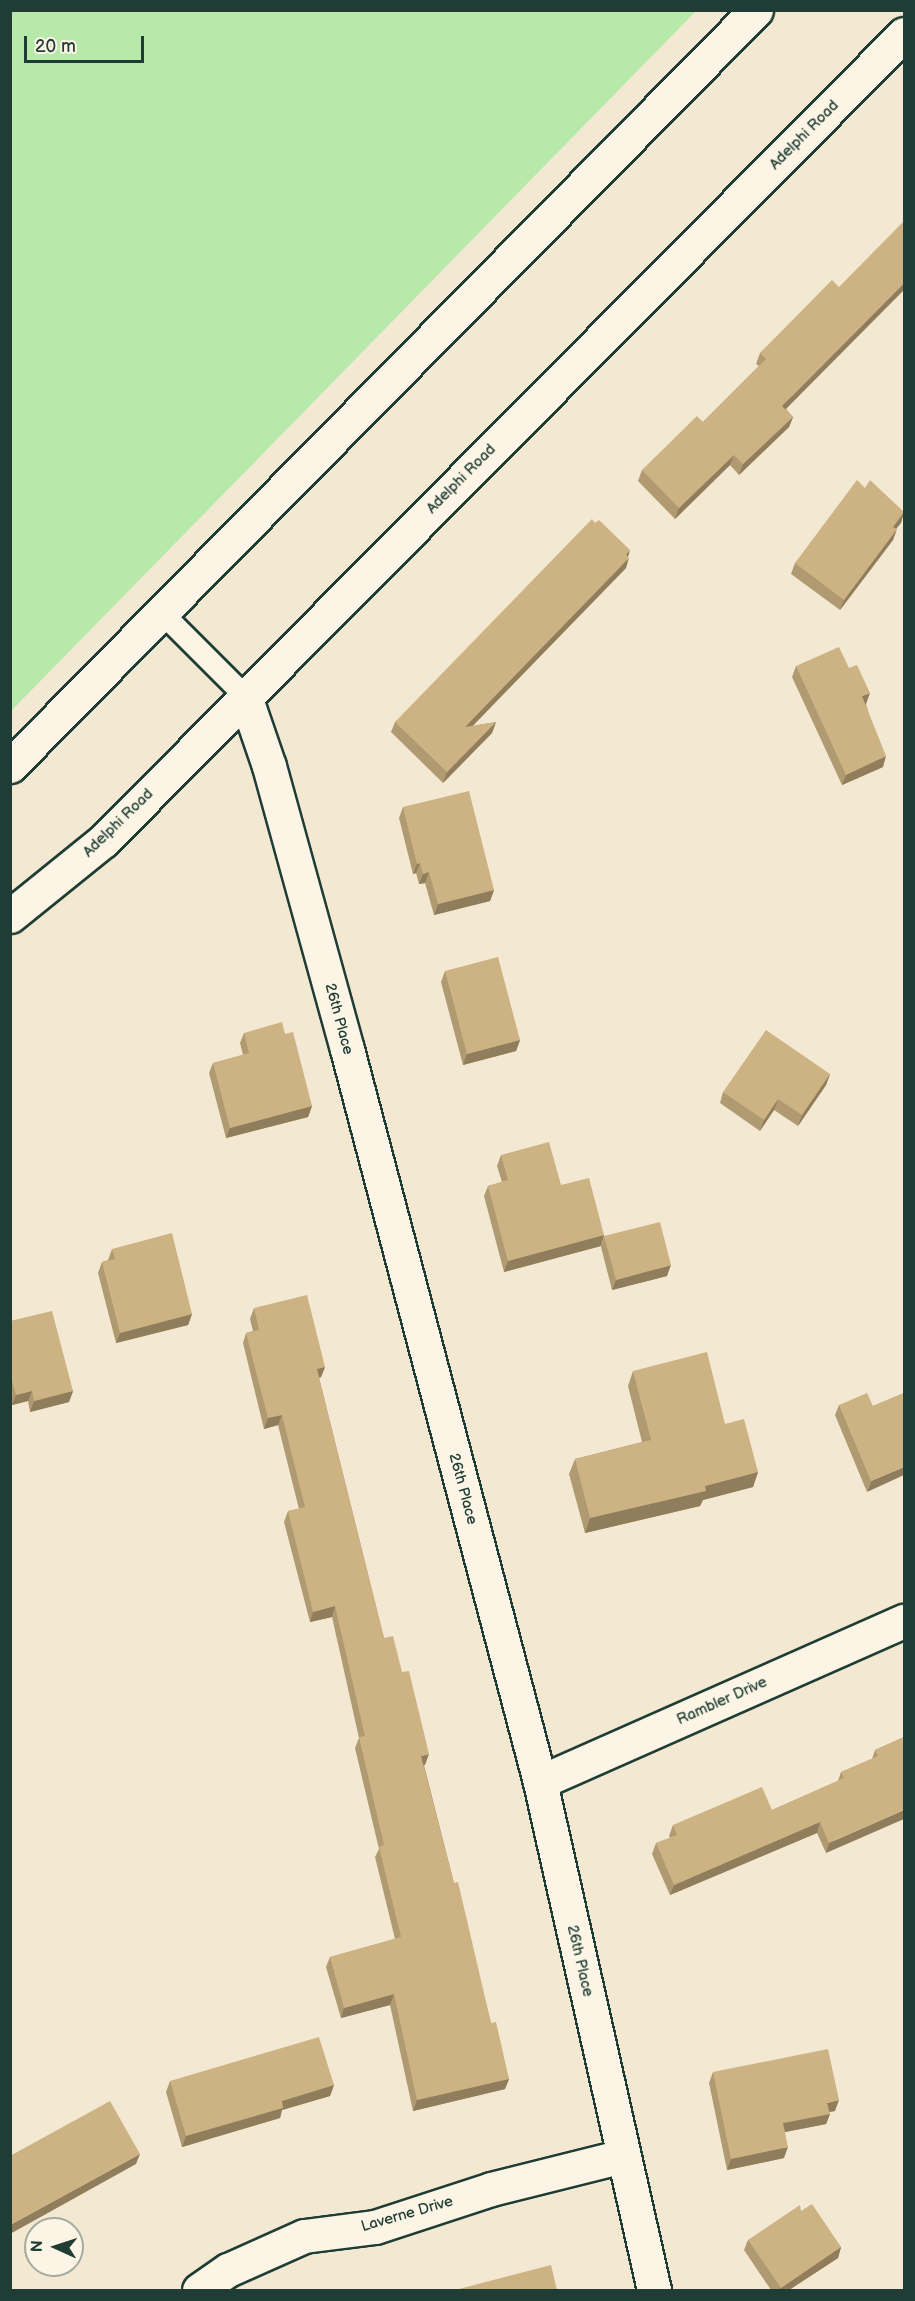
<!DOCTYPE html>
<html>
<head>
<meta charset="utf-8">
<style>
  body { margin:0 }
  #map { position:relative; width:915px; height:2301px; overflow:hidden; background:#f3e8d2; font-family:"Balsamiq Sans",sans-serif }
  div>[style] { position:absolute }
  .green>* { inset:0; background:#b6e9aa }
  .roads { filter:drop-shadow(2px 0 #1f3d34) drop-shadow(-2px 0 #1f3d34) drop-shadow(0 2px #1f3d34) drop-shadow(0 -2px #1f3d34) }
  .lane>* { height:21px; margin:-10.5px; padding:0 10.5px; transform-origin:10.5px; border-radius:10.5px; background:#fcf5e5 }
  .street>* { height:33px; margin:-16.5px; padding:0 16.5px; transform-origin:16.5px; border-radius:16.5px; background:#fcf5e5 }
  .secondary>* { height:33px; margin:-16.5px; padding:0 16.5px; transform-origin:16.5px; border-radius:16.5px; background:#fcf5e5 }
  .wall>* { inset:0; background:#b09a72 }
  .shaded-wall>* { inset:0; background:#907d5c }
  .building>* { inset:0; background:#cdb384 }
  span { translate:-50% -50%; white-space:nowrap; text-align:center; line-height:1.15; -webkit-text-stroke:5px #fcf5e5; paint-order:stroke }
  .street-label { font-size:15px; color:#1f3d34 }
  .frame { position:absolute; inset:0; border:12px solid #1f3d34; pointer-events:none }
  .north { position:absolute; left:24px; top:2217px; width:60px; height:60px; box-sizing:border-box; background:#fcf5e5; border:2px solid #a4ab9e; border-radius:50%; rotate:273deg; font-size:16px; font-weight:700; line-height:24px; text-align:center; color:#1f3d34 }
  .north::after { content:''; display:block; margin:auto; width:21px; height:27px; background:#1f3d34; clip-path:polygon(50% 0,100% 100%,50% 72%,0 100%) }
  .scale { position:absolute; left:24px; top:36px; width:120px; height:27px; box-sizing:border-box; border:3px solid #1f3d34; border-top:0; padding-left:8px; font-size:18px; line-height:21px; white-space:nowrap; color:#1f3d34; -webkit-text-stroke:4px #fcf5e5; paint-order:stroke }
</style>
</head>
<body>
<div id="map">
  <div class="green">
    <div style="clip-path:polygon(11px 10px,696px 11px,11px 711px,10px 11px)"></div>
  </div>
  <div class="roads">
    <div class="lane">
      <div style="left:163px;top:614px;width:116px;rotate:45deg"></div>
    </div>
    <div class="street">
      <div style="left:245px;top:696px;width:74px;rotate:71.1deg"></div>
      <div style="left:269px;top:766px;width:294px;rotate:74.6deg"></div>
      <div style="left:347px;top:1049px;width:758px;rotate:75.25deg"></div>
      <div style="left:540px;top:1782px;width:521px;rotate:77.35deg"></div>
      <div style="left:540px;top:1782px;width:398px;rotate:-23.9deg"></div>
      <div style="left:199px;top:2290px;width:35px;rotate:-35deg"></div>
      <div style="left:228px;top:2270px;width:83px;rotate:-24.1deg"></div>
      <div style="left:304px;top:2236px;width:72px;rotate:-7.2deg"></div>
      <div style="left:375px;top:2227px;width:122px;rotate:-18.1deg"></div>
      <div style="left:491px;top:2189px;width:136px;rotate:-14deg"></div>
    </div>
    <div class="secondary">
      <div style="left:10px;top:766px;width:1062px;rotate:-45.38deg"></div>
      <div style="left:10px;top:916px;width:119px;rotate:-38.9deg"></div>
      <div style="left:103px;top:841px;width:1137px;rotate:-45.21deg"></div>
    </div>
  </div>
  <div class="wall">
    <div style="clip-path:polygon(839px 287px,786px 409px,793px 417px,789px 427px,739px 475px,730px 465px,675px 519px,638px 481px,642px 470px,703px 422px,759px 366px,756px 364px,760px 353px)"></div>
    <div style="clip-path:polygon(865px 488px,904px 512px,901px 523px,896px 529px,893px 540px,840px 610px,791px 574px,795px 563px)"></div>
    <div style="clip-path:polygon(628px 556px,626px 568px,472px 726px,496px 722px,492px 733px,443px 783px,391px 732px,395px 722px)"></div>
    <div style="clip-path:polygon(796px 666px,866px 704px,883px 767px,842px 785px,792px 677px)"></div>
    <div style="clip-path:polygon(403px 807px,494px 890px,490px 901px,434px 915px,425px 883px,419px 884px,416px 873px,413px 874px,399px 818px)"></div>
    <div style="clip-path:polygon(445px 971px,520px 1040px,516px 1051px,463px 1065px,441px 982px)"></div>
    <div style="clip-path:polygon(244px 1033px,285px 1034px,312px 1106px,308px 1117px,226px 1138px,209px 1073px,213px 1063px,243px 1055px,240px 1043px)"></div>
    <div style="clip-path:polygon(830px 1074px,826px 1085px,798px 1126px,774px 1110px,760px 1131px,720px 1103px,723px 1092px)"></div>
    <div style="clip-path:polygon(501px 1155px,561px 1185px,604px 1235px,601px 1246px,504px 1272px,484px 1196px,488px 1186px,502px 1182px,497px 1166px)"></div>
    <div style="clip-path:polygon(604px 1236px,667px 1276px,612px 1290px,601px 1247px)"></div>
    <div style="clip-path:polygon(112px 1249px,192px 1314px,188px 1325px,116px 1343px,98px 1273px,102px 1262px,108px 1260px)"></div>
    <div style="clip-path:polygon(254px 1308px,325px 1367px,321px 1377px,319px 1378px,384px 1638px,425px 1765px,424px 1765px,454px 1883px,491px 2023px,509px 2079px,505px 2089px,413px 2111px,390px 2005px,341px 2018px,326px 1967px,330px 1957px,395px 1939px,375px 1857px,379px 1849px,355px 1748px,359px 1738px,332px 1617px,310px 1622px,284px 1522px,288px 1511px,299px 1509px,278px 1425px,264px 1429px,243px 1343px,246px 1333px,253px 1331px,250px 1319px)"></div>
    <div style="clip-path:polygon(10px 1321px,73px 1391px,69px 1402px,30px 1412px,28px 1401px,12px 1405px,10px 1401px)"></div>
    <div style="clip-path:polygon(633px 1371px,725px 1424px,758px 1472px,753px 1487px,703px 1500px,700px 1506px,585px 1533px,569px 1474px,575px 1459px,642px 1442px,628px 1386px)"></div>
    <div style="clip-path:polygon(904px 1393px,867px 1492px,835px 1415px,839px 1405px,873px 1406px)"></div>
    <div style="clip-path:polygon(904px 1737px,826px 1853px,817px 1833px,670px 1895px,652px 1854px,656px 1843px,670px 1838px,669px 1836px,673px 1825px,772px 1810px,838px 1781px,841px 1772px,872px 1759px,875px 1750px)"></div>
    <div style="clip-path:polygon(713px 2072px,835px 2111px,829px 2112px,830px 2114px,826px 2124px,785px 2132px,784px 2158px,727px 2170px,709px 2083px)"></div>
    <div style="clip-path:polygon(170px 2081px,334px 2085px,330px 2096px,282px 2110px,280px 2118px,182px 2147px,166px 2092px)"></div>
    <div style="clip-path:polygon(801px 2211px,841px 2247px,838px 2258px,789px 2290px,771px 2290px,744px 2250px,748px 2240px)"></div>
  </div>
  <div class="shaded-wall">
    <div style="clip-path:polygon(904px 283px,904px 290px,778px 417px,782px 406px)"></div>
    <div style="clip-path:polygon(793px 417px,789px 427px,739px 475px,743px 464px)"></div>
    <div style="clip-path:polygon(734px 455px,730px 465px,675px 519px,679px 508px)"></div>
    <div style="clip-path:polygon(904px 512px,901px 523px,889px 537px,893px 527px)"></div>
    <div style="clip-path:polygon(897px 529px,893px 540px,840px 610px,844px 600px)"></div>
    <div style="clip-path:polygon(630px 550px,627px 561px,629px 558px,626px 568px,461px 738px,465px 727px)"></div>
    <div style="clip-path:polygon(870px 693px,866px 704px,858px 707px,862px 696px)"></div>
    <div style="clip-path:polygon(496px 722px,492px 733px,443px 783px,447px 772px)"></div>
    <div style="clip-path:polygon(886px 756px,883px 767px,842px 785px,846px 775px)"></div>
    <div style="clip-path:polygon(420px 863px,416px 873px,413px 874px,417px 864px)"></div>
    <div style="clip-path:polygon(429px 872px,425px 883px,419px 884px,423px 874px)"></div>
    <div style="clip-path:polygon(494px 890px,490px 901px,434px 915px,438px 904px)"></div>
    <div style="clip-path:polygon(520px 1040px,516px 1051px,463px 1065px,467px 1054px)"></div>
    <div style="clip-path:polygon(830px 1074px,826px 1085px,798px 1126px,802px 1115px)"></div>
    <div style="clip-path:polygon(778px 1099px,774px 1110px,760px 1131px,764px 1120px)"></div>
    <div style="clip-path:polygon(312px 1106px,308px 1117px,226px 1138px,230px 1128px)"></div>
    <div style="clip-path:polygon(604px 1235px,601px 1246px,504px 1272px,508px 1261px)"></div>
    <div style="clip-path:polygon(671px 1265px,667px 1276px,612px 1290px,616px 1280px)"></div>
    <div style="clip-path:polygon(192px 1314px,188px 1325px,116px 1343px,120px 1333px)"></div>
    <div style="clip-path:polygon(325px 1367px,321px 1377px,313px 1380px,317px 1369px)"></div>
    <div style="clip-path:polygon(32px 1391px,28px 1401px,12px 1405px,16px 1395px)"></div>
    <div style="clip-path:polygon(73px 1391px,69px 1402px,30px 1412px,34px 1401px)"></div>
    <div style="clip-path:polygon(282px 1415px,278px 1425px,264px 1429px,268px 1418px)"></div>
    <div style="clip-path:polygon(904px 1467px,904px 1475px,867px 1492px,871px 1481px)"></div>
    <div style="clip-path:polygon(758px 1472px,753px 1487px,703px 1500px,700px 1506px,585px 1533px,590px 1518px,705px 1486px)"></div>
    <div style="clip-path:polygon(335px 1606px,332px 1617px,310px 1622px,313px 1612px)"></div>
    <div style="clip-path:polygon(429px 1754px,425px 1765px,418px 1766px,421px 1756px)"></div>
    <div style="clip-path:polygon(904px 1810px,904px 1819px,826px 1853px,829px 1843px)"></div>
    <div style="clip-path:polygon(820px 1822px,817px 1833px,670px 1895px,674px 1885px)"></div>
    <div style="clip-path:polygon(394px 1994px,390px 2005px,341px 2018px,344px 2008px)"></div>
    <div style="clip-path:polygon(509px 2079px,505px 2089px,413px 2111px,417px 2100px)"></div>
    <div style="clip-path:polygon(334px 2085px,330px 2096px,282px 2110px,280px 2118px,182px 2147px,186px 2136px,282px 2101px)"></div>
    <div style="clip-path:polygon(839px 2100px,835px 2111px,823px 2113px,827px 2103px)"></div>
    <div style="clip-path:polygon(830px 2114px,826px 2124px,780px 2133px,783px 2123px)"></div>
    <div style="clip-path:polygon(788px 2147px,784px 2158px,727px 2170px,731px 2159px)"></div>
    <div style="clip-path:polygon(140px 2154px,136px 2164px,10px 2234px,10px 2225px)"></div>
    <div style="clip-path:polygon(841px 2247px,838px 2258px,789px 2290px,780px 2290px,781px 2288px)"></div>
  </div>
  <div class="building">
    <div style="clip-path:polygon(904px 221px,904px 283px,782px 406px,793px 417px,743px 464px,734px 455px,679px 508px,642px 470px,697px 416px,703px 422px,766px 359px,760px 353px,832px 280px,839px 287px)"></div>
    <div style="clip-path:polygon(857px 480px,865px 488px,870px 480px,904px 512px,893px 527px,897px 529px,844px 600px,795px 563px)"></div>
    <div style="clip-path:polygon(592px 519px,595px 523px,599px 520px,630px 550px,626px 554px,629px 558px,465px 727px,496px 722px,447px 772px,395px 722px)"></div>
    <div style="clip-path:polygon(839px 647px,849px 668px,857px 665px,870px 693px,862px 696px,886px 756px,846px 775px,796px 666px)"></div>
    <div style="clip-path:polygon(469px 791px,494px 890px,438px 904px,429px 872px,423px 874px,420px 863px,417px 864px,403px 807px)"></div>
    <div style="clip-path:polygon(498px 957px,520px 1040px,467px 1054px,445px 971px)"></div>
    <div style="clip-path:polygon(282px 1022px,285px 1034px,293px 1032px,312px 1106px,230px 1128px,213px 1063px,249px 1053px,244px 1033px)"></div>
    <div style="clip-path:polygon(766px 1030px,830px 1074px,802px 1115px,778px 1099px,764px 1120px,723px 1092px)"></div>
    <div style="clip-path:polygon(549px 1142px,561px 1185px,589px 1178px,604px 1235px,508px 1261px,488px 1186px,508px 1180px,501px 1155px)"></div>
    <div style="clip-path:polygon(660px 1222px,671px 1265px,616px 1280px,604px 1236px)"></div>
    <div style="clip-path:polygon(172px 1233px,192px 1314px,120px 1333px,102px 1262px,115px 1259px,112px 1249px)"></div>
    <div style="clip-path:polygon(307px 1295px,325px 1367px,317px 1369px,384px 1638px,393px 1636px,402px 1672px,409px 1671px,429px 1754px,421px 1756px,454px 1883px,458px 1882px,491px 2023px,496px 2022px,509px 2079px,417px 2100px,394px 1994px,344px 2008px,330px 1957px,401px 1937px,379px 1847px,384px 1845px,359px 1737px,365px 1736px,335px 1606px,313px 1612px,288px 1511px,305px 1507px,282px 1415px,268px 1418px,246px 1333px,259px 1330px,254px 1308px)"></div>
    <div style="clip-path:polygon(52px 1311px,73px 1391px,34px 1401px,32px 1391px,16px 1395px,10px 1374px,10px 1321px)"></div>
    <div style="clip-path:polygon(707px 1352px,725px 1424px,744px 1419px,758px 1472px,705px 1486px,706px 1491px,590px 1518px,575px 1459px,651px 1440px,633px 1371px)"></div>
    <div style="clip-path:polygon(867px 1393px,873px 1406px,904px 1393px,904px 1467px,871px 1481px,839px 1405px)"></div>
    <div style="clip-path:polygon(904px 1737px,904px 1810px,829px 1843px,820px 1822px,674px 1885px,656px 1843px,677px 1835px,673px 1825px,762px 1787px,772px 1810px,844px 1778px,841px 1772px,878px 1756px,875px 1750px)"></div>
    <div style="clip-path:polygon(319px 2037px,334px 2085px,282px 2101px,283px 2108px,186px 2136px,170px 2081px)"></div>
    <div style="clip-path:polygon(828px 2049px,839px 2100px,827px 2103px,830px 2114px,783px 2123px,788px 2147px,731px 2159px,713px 2072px)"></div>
    <div style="clip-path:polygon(110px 2101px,140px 2154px,10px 2225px,10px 2156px)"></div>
    <div style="clip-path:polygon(812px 2204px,841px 2247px,781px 2288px,748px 2240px,800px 2205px,801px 2211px)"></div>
    <div style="clip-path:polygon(551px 2265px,557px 2290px,455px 2290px)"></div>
  </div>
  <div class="street-label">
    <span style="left:804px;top:135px;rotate:-45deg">Adelphi Road</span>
    <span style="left:461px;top:479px;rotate:-45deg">Adelphi Road</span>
    <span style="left:118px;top:823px;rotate:-44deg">Adelphi Road</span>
    <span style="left:339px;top:1019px;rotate:75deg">26th Place</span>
    <span style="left:463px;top:1489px;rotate:75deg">26th Place</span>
    <span style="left:722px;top:1701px;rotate:-24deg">Rambler Drive</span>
    <span style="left:580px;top:1961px;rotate:77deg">26th Place</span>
    <span style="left:407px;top:2214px;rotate:-16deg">Laverne Drive</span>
  </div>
  <div class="frame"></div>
  <div class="north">N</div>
  <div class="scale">20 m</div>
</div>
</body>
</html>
